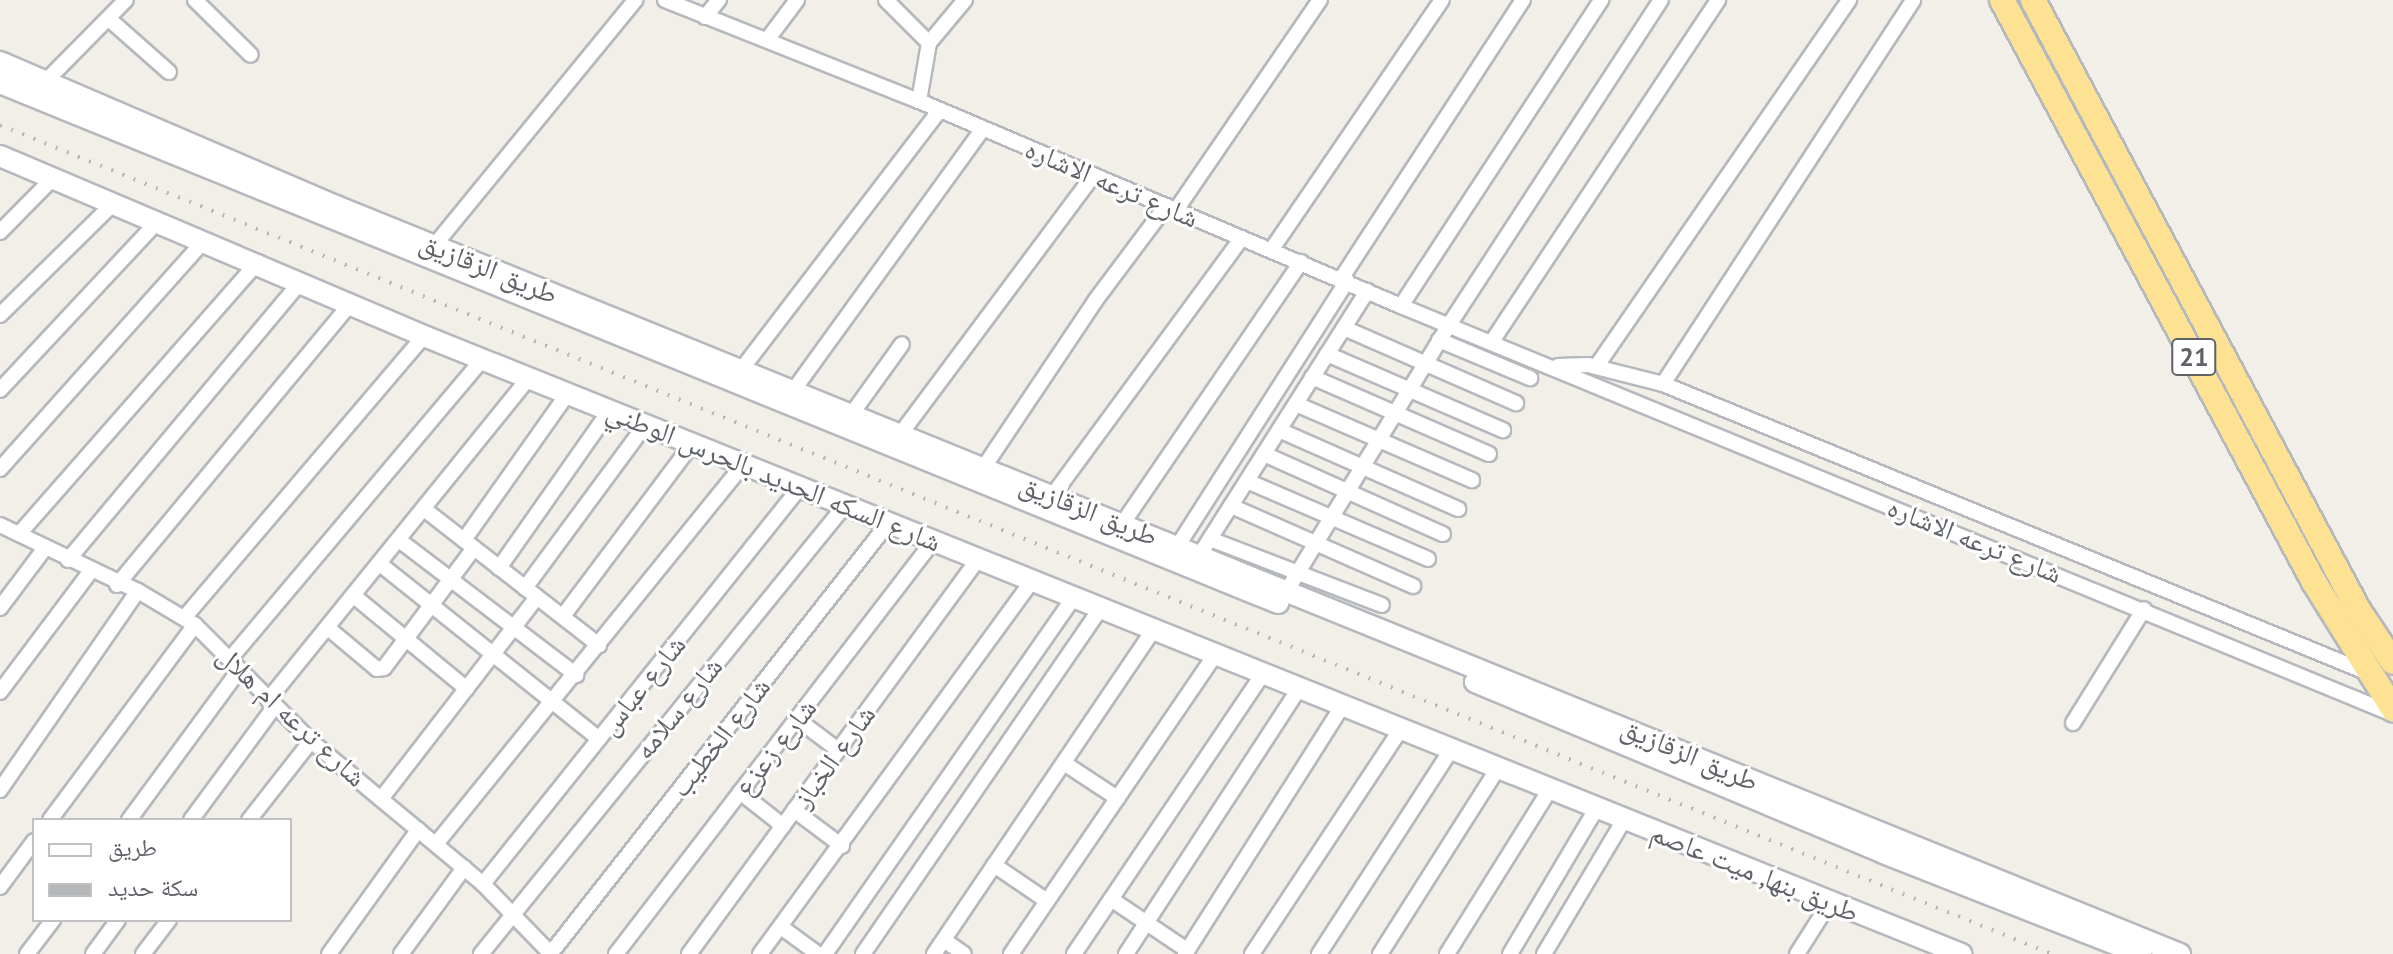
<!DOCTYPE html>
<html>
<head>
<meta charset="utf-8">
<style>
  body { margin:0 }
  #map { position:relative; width:2393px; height:954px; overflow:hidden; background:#f1efe8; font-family:"PT Sans","Noto Naskh Arabic",sans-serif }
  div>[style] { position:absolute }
  .roads { filter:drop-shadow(2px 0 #b5b8bc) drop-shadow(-2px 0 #b5b8bc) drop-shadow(0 2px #b5b8bc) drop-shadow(0 -2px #b5b8bc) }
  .street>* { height:14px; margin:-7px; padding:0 7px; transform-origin:7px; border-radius:7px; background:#fff }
  .secondary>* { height:20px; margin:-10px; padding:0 10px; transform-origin:10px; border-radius:10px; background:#fff }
  .highway>* { height:24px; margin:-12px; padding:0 12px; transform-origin:12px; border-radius:12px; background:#fde293 }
  .rail>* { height:4px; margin-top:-2px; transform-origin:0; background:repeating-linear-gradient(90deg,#b6b7b8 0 2px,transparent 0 12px) }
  span { translate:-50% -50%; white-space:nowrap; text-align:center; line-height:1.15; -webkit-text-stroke:6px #fff; paint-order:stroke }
  .shield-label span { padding:2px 6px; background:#fff; border:2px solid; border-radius:6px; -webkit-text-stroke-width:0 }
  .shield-label { font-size:26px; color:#5f6368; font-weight:700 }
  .street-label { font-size:28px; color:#5f6368 }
  .legend { position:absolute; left:32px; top:818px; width:260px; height:104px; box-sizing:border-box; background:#fff; border:2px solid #bfc1c3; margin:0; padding:10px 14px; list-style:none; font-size:24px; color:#5f6368 }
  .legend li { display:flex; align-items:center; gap:16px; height:40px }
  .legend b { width:40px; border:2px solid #bfc1c3 }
</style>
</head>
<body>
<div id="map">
  <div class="roads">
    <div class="street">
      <div style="left:195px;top:0;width:78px;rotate:44.5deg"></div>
      <div style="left:665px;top:0;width:273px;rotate:21.7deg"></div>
      <div style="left:919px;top:101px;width:524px;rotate:23.04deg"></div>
      <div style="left:1401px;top:306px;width:1073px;rotate:22.36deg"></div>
      <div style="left:886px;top:0;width:61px;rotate:45deg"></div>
      <div style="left:929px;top:43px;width:59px;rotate:99.8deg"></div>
      <div style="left:705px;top:17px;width:22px;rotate:-51deg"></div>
      <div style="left:109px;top:19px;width:80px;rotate:41.5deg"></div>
      <div style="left:767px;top:40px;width:50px;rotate:-53.1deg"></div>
      <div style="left:929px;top:43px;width:56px;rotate:-50.1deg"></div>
      <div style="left:45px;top:82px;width:115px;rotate:-45.4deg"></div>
      <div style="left:1176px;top:210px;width:255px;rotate:-55.6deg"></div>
      <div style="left:0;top:232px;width:76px;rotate:-45.5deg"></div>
      <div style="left:434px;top:246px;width:318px;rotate:-50.7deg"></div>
      <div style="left:1272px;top:249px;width:301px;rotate:-55.7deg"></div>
      <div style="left:1341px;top:279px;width:333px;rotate:-56.9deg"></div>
      <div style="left:1401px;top:306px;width:366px;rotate:-56.8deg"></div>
      <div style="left:0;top:315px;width:160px;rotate:-44.5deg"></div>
      <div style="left:1344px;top:328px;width:188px;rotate:23.6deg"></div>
      <div style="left:1439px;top:340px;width:99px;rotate:22.7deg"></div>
      <div style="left:1493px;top:340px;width:408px;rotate:-56.5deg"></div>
      <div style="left:1327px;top:354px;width:192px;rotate:23.4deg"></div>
      <div style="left:1558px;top:366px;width:30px;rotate:-2deg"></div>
      <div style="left:1588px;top:365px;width:77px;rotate:14.2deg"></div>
      <div style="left:1663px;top:384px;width:760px;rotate:22.28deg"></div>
      <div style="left:1596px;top:367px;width:446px;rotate:-55.4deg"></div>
      <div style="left:741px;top:370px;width:327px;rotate:-52.6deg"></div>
      <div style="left:1312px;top:377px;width:193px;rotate:23.5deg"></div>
      <div style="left:1663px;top:384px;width:458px;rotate:-56.9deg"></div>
      <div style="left:0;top:390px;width:231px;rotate:-46.9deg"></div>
      <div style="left:793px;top:391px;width:324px;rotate:-54.1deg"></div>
      <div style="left:1296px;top:404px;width:192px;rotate:23.4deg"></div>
      <div style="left:851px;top:415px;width:87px;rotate:-54.3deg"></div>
      <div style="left:1279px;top:430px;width:196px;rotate:23.8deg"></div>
      <div style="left:899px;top:436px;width:324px;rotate:-53.3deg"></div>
      <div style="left:1264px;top:454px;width:196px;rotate:24.1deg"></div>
      <div style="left:984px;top:467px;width:200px;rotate:-56.2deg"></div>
      <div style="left:1095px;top:301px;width:119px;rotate:-53.2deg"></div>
      <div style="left:0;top:469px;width:307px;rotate:-48.2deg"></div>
      <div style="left:1247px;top:481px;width:197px;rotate:23.3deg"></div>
      <div style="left:1053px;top:495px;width:319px;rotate:-53.7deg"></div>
      <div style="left:1231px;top:506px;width:199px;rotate:23.7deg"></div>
      <div style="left:424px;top:509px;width:222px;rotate:37.9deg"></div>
      <div style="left:1123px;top:523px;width:316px;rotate:-55.7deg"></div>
      <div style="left:0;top:525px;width:153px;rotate:25.6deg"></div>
      <div style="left:138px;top:591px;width:66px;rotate:30.8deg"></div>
      <div style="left:195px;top:625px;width:164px;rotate:45deg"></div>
      <div style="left:311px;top:741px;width:224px;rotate:39.7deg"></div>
      <div style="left:483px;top:884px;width:98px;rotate:45.8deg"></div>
      <div style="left:19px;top:534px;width:362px;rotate:-48.7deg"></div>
      <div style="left:1210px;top:539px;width:184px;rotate:21deg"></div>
      <div style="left:399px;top:540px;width:223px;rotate:37.3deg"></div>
      <div style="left:464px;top:540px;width:180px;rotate:-54.7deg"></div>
      <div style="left:1177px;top:547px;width:316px;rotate:-57.4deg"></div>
      <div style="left:1199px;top:556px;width:314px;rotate:-57.6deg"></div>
      <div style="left:68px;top:560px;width:363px;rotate:-50.1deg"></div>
      <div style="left:380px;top:564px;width:280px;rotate:38.6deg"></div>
      <div style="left:499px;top:568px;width:193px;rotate:-54.9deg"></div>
      <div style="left:117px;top:585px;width:366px;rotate:-50.3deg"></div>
      <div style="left:525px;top:588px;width:204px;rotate:-53.6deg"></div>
      <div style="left:1286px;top:592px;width:313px;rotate:-58.6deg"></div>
      <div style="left:1449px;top:325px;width:388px;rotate:-56.9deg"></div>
      <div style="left:354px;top:596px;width:146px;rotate:39.5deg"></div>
      <div style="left:0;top:608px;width:75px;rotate:-53.1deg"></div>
      <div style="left:563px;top:616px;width:216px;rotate:-53.1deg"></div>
      <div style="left:184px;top:618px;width:370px;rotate:-49.6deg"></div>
      <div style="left:328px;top:628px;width:64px;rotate:39.9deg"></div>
      <div style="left:377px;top:669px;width:7px;rotate:-8deg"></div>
      <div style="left:384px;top:668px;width:150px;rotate:-53.1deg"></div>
      <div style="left:230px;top:659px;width:392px;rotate:-49.9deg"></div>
      <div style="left:0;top:692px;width:150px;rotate:-53.1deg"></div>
      <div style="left:268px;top:700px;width:414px;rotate:-51deg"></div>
      <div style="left:797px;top:719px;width:51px;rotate:37.1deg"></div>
      <div style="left:2073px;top:723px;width:134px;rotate:-58.1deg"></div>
      <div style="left:1064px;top:763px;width:64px;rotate:33.4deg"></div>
      <div style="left:0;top:790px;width:242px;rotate:-55.3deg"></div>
      <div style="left:740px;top:792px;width:55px;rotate:38.3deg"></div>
      <div style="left:381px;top:799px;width:255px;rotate:-52.3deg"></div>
      <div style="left:794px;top:810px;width:60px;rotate:36.9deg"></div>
      <div style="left:50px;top:820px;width:243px;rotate:-53.4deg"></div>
      <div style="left:129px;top:820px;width:186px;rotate:-53.7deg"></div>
      <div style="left:191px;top:820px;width:142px;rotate:-53.6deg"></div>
      <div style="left:249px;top:820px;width:100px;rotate:-51.9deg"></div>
      <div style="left:436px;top:844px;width:490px;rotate:-51deg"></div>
      <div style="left:994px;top:865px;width:64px;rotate:34.2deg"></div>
      <div style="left:483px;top:884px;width:509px;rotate:-51.38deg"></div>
      <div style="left:0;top:887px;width:57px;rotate:-53.5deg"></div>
      <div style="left:1111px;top:899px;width:92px;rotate:33.9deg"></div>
      <div style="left:781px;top:927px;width:46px;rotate:36.1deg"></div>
      <div style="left:944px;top:940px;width:24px;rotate:35deg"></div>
      <div style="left:551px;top:953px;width:549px;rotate:-51.88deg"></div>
      <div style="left:27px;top:954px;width:43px;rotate:-52.6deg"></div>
      <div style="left:93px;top:954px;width:42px;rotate:-53.7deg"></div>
      <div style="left:143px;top:954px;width:43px;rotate:-52.6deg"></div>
      <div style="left:329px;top:954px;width:153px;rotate:-54.3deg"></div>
      <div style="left:401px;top:954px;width:107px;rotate:-53.8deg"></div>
      <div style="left:481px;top:954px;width:579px;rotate:-50.95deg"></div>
      <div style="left:616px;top:954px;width:522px;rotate:-52.47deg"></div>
      <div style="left:689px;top:954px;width:491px;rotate:-53.8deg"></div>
      <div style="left:760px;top:954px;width:463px;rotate:-53.9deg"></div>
      <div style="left:825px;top:954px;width:437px;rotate:-55.1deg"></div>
      <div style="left:863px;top:954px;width:422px;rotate:-55.5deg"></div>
      <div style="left:934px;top:954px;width:392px;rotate:-55.9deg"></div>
      <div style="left:1011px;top:954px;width:361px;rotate:-55.7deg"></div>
      <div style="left:1074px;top:954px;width:336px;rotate:-56deg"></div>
      <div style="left:1126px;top:954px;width:316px;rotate:-56.9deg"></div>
      <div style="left:1185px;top:954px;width:293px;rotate:-57.6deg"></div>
      <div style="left:1252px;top:954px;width:268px;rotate:-56.5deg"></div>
      <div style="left:1319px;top:954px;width:243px;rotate:-57.1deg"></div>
      <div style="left:1380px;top:954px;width:220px;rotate:-57.6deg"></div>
      <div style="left:1447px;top:954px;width:192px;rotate:-58deg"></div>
      <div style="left:1510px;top:954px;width:169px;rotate:-59.3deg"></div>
      <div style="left:1544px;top:954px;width:156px;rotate:-59.2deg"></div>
      <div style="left:1797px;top:954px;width:62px;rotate:-57.6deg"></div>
    </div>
    <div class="secondary">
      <div style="left:0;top:62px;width:366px;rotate:23.2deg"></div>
      <div style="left:336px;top:206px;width:1990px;rotate:22.08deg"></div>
      <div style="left:0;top:83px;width:1380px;rotate:22.14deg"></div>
      <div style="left:0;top:156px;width:461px;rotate:23deg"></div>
      <div style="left:424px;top:336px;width:1657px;rotate:21.9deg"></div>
      <div style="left:1475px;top:682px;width:442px;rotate:22.7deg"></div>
      <div style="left:1883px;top:853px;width:277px;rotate:21.4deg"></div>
    </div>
    <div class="highway">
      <div style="left:2002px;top:0;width:660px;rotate:61.81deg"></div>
      <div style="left:2314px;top:582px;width:150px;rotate:58.1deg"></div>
      <div style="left:2033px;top:0;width:693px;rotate:61.92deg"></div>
      <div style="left:2359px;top:611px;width:61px;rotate:56.3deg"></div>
    </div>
  </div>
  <div class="rail">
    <div style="left:0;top:125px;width:2213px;rotate:22deg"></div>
  </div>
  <div class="shield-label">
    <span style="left:2194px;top:357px">21</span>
  </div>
  <div class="street-label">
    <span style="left:1112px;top:183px;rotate:23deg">شارع ترعه الاشاره</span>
    <span style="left:489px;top:268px;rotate:22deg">طريق الزقازيق</span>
    <span style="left:774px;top:476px;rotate:22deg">شارع السكه الحديد بالحرس الوطني</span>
    <span style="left:1089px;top:510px;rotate:22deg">طريق الزقازيق</span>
    <span style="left:1975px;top:540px;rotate:22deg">شارع ترعه الاشاره</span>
    <span style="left:642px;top:685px;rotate:-51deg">شارع عباس</span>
    <span style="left:678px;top:708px;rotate:-51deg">شارع سلامه</span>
    <span style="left:292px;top:716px;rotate:43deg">شارع ترعه ام هلال</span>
    <span style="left:720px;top:737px;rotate:-52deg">شارع الخطيب</span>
    <span style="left:775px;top:747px;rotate:-52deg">شارع زعزع</span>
    <span style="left:1690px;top:754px;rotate:23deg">طريق الزقازيق</span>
    <span style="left:834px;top:756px;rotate:-54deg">شارع الخباز</span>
    <span style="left:1755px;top:872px;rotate:22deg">طريق بنها, ميت عاصم</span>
  </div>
  <ul class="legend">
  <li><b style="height:10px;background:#fff"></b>طريق</li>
  <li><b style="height:10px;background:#b6b7b8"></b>سكة حديد</li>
  </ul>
</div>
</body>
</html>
